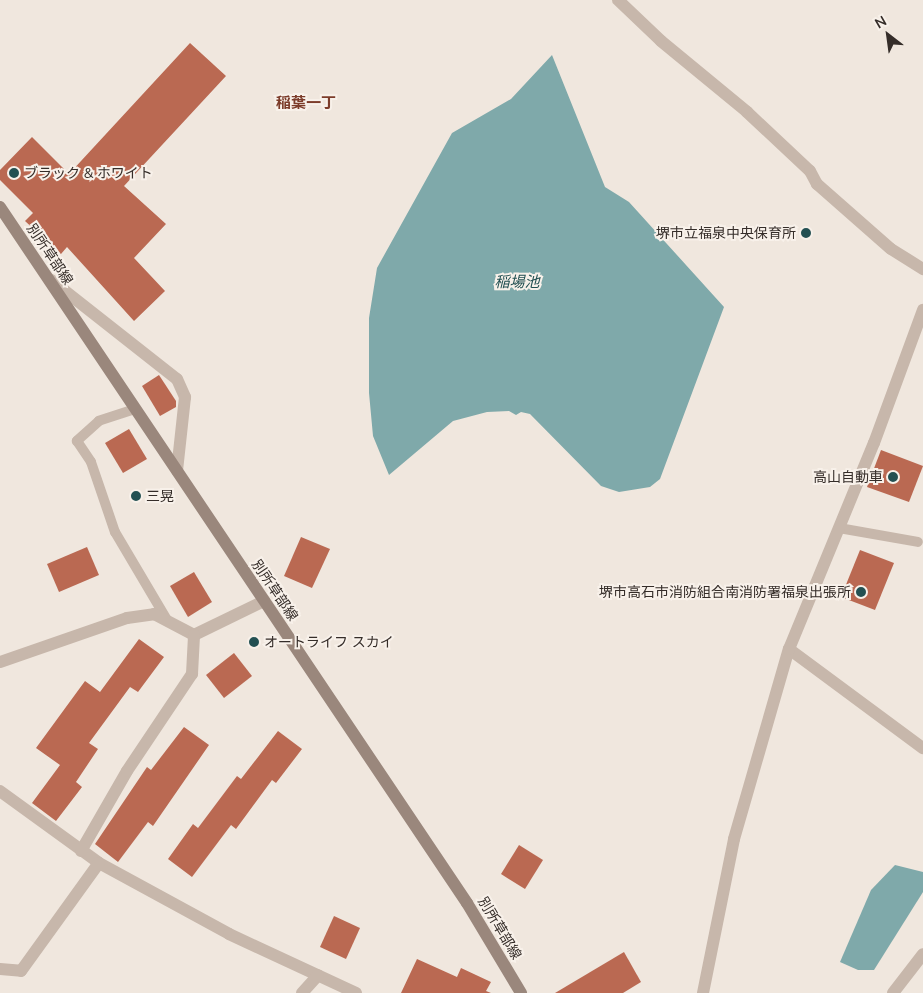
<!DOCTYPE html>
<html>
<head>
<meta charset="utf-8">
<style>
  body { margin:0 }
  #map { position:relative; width:923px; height:993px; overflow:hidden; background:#f0e7de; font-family:Mulish,"Noto Sans JP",sans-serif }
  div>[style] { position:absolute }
  .water>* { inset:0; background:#7fa9aa }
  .building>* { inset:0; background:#ba6952 }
  .service>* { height:10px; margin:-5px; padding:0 5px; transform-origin:5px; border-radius:5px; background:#c7b7ab }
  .minor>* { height:12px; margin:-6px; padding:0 6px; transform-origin:6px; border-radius:6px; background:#c7b7ab }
  .secondary>* { height:12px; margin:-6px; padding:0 6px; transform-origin:6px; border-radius:6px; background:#9a877c }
  .dots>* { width:14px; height:14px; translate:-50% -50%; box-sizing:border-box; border:2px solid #f8f1ea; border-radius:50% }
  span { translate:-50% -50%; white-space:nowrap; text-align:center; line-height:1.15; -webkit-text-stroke:4px #f8f1ea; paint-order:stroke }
  .poi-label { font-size:14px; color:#352d29 }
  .left { translate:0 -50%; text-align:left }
  .right { translate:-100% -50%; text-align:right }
  .street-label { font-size:14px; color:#352d29 }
  .neighbourhood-label { font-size:15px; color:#7c3c2a; font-weight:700 }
  .water-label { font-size:15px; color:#235052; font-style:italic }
  .north { position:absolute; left:863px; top:10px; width:50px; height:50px; -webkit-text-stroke:4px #f8f1ea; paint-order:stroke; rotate:330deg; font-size:14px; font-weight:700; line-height:20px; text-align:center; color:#352d29 }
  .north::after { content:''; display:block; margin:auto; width:18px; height:22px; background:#352d29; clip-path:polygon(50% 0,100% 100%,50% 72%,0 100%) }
</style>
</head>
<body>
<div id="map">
  <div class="water">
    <div style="clip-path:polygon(552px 55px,605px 187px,629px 202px,724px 307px,660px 479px,650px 487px,619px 492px,601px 486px,530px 414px,521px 412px,516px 415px,509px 411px,487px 412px,453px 421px,389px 475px,373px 436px,369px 393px,369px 318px,377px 268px,452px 133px,511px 99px)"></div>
    <div style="clip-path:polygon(895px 865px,923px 872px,923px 892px,874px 970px,858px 970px,840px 962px,871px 890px)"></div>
  </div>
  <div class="building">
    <div style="clip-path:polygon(190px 43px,226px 76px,124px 186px,166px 224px,134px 258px,165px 291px,134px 321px,67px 247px,61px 254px,25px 221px,33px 213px,0 180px,0 170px,32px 137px,69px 174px)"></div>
    <div style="clip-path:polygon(159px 375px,176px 401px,176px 407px,160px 416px,142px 386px)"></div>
    <div style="clip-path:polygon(129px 429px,147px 459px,123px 473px,105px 443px)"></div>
    <div style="clip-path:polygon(881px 450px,923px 466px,909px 502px,867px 487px)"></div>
    <div style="clip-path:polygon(301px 537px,330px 549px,312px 588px,284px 576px)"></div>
    <div style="clip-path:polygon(87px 547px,99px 575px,59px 592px,47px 564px)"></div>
    <div style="clip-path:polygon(860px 550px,894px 563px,875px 610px,841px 597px)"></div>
    <div style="clip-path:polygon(194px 572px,212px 602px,188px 617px,170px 586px)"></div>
    <div style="clip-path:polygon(139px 639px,164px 657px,138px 692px,130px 687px,89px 743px,98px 749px,76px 782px,82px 787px,56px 821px,32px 803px,60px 765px,36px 748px,85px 681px,100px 692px)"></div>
    <div style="clip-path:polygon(234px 653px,252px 676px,224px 698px,206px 675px)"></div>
    <div style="clip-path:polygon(184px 727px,209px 745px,153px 826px,148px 822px,118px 862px,95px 844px,147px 767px,151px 770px)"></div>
    <div style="clip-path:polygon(278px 731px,302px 749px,276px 783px,272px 780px,236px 829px,231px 825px,192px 877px,168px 859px,193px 824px,198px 828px,237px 776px,241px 779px)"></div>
    <div style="clip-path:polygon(519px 845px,543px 860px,525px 889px,501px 874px)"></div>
    <div style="clip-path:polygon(334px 916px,360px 928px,346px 959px,320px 947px)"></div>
    <div style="clip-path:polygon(624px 952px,641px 982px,623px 993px,555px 993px)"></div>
    <div style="clip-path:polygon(417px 959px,457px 977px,461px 968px,491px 982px,486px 991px,491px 993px,401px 993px)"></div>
  </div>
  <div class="service">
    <div style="left:135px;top:409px;width:38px;rotate:162deg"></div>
    <div style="left:99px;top:421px;width:30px;rotate:138deg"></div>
    <div style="left:77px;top:441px;width:25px;rotate:56deg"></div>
    <div style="left:91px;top:462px;width:74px;rotate:71.1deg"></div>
    <div style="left:115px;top:532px;width:102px;rotate:59.4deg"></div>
    <div style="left:839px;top:528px;width:80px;rotate:10deg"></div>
  </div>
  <div class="minor">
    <div style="left:618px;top:0;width:59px;rotate:43.6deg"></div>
    <div style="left:661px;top:41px;width:112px;rotate:39.5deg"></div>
    <div style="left:747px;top:112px;width:86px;rotate:43.1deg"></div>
    <div style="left:810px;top:171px;width:15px;rotate:62deg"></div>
    <div style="left:817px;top:184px;width:98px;rotate:41.3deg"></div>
    <div style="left:891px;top:249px;width:38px;rotate:32deg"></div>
    <div style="left:51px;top:280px;width:160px;rotate:38.2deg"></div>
    <div style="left:177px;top:379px;width:20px;rotate:66deg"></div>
    <div style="left:185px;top:397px;width:74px;rotate:96.2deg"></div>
    <div style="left:789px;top:649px;width:167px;rotate:36.5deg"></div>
    <div style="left:0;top:662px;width:134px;rotate:-19.1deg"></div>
    <div style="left:127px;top:618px;width:27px;rotate:-8deg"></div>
    <div style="left:154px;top:614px;width:45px;rotate:27.7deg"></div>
    <div style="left:194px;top:635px;width:78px;rotate:-25.9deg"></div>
    <div style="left:0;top:791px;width:122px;rotate:36deg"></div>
    <div style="left:99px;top:863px;width:148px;rotate:28.6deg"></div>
    <div style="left:229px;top:934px;width:140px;rotate:24.9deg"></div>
    <div style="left:81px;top:851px;width:92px;rotate:-60.1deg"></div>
    <div style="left:127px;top:771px;width:117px;rotate:-56.2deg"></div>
    <div style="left:192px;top:674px;width:39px;rotate:-87deg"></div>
    <div style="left:0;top:969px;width:21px;rotate:5deg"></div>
    <div style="left:21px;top:971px;width:133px;rotate:-54.2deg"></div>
    <div style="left:302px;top:993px;width:24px;rotate:-48deg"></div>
    <div style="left:703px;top:993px;width:157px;rotate:-78.6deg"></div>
    <div style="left:734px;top:839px;width:198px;rotate:-73.9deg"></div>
    <div style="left:789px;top:649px;width:223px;rotate:-67.6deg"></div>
    <div style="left:874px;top:443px;width:142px;rotate:-69.8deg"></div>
    <div style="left:893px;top:993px;width:49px;rotate:-52.4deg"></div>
  </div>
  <div class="secondary">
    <div style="left:0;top:207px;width:838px;rotate:56.14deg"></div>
    <div style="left:467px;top:903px;width:105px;rotate:59deg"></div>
  </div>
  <div class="dots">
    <div style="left:14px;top:173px;background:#235052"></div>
    <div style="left:806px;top:233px;background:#235052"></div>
    <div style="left:893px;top:477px;background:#235052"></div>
    <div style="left:136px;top:496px;background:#235052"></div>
    <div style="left:861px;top:592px;background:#235052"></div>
    <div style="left:254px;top:642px;background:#235052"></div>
  </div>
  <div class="poi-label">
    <span class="left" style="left:24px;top:173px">ブラック &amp; ホワイト</span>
    <span class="right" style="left:796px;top:233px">堺市立福泉中央保育所</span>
    <span class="right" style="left:883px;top:477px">高山自動車</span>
    <span class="left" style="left:146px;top:496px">三晃</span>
    <span class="right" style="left:851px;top:592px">堺市高石市消防組合南消防署福泉出張所</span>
    <span class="left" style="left:264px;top:642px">オートライフ スカイ</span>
  </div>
  <div class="street-label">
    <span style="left:50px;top:254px;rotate:56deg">別所草部線</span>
    <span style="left:275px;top:590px;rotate:56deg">別所草部線</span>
    <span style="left:500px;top:928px;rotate:59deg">別所草部線</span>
  </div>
  <div class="neighbourhood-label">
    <span style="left:306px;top:103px">稲葉一丁</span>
  </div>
  <div class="water-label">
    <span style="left:517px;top:282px">稲場池</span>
  </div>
  <div class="north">N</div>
</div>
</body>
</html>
